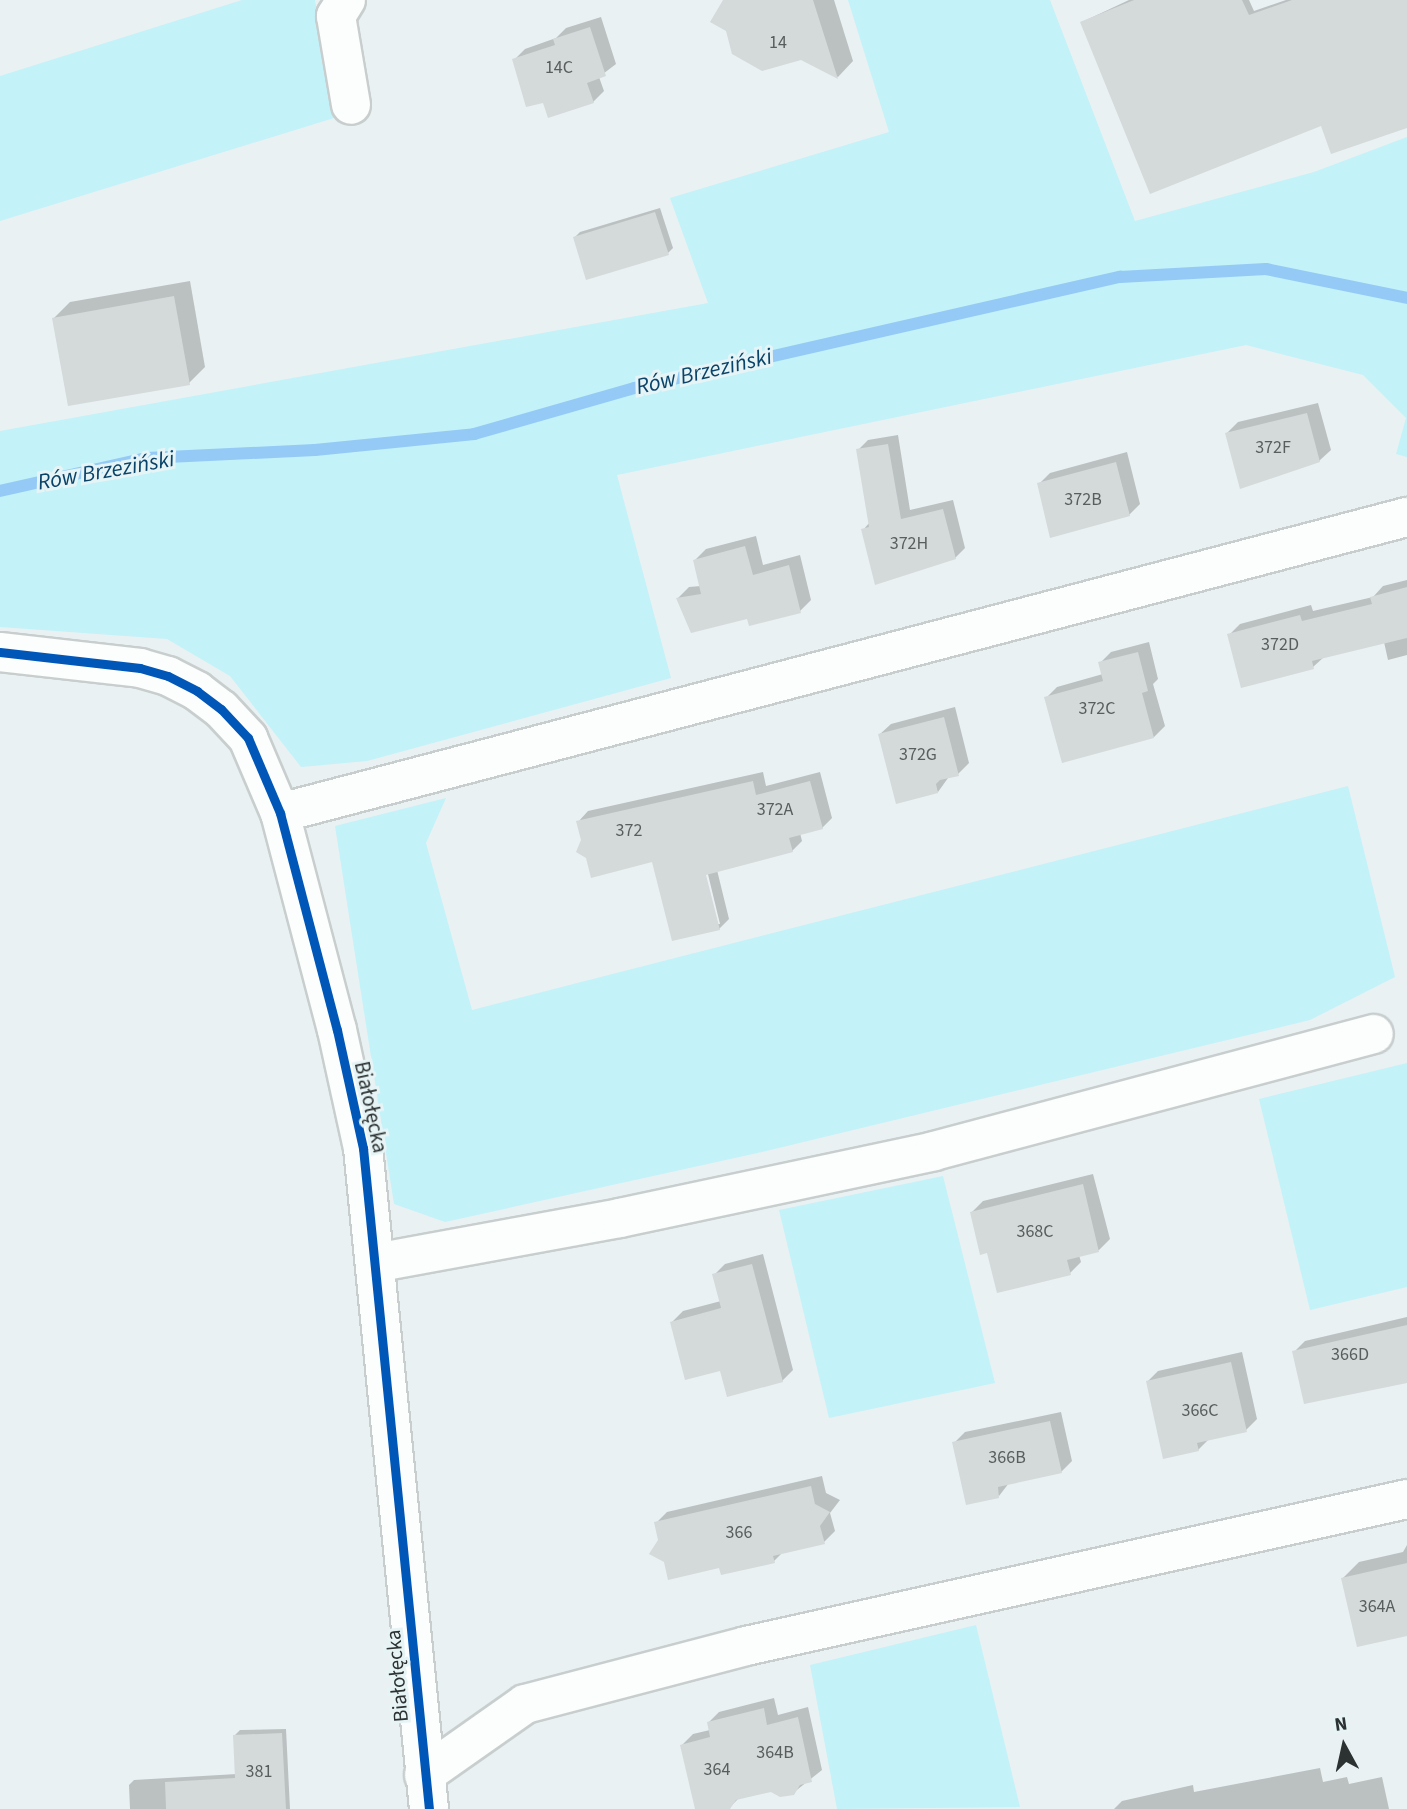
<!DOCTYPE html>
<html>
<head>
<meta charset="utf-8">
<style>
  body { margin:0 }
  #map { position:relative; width:1407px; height:1809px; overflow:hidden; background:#eaf1f2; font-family:"Source Sans 3",sans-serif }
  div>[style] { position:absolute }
  .green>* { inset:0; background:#c3f2f9 }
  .shadow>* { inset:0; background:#0003 }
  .stream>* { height:12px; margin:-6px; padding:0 6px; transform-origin:6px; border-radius:6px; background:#94caf5 }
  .building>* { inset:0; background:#d4d9da }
  .roads { filter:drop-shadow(2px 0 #c8cece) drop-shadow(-2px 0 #c8cece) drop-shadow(0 2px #c8cece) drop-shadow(0 -2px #c8cece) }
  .minor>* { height:38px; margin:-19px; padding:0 19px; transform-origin:19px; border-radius:19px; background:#fcfdfd }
  .cycleway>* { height:9px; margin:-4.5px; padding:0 4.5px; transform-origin:4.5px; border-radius:4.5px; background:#0057b8 }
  span { translate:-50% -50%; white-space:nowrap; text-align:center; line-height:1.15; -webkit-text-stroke:6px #e7f4f6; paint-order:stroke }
  .number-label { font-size:18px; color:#585d5d }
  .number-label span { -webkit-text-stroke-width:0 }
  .street-label { font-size:21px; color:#2c3131 }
  .water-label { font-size:23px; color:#09436a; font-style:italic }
  .north { position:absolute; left:1309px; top:1711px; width:70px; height:70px; -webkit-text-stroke:5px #e7f4f6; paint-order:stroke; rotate:352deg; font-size:19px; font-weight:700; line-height:28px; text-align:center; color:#2c3131 }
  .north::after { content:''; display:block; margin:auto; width:24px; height:32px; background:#2c3131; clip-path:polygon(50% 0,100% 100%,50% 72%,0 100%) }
</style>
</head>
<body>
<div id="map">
  <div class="green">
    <div style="clip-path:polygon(242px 0,315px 0,334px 118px,0 221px,0 76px)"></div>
    <div style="clip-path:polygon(848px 0,1050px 0,1135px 221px,1314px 172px,1407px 137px,1407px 457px,1396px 454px,1406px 418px,1363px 375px,1246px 345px,617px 475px,671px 678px,367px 761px,301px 767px,230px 676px,167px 639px,0 627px,0 431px,708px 303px,670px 198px,889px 132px)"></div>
    <div style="clip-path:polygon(1348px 786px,1395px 977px,1310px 1020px,762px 1152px,445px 1222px,394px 1204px,335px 826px,446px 798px,426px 843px,472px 1010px)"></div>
    <div style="clip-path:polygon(1407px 1063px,1407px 1287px,1310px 1310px,1259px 1099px)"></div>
    <div style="clip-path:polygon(943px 1176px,995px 1383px,829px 1418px,779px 1210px)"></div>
    <div style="clip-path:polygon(976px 1625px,1020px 1807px,837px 1809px,810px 1665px)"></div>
  </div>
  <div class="shadow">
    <div style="clip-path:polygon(726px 0,834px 0,853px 61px,838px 77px,801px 58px)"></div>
    <div style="clip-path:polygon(1129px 0,1249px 0,1254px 11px,1286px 0,1407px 0,1407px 126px,1323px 123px,1082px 22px)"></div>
    <div style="clip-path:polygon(601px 17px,616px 64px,599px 77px,604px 91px,593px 102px,544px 101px,514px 60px,525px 49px,556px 38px,566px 28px)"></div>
    <div style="clip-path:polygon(660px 208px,673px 248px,668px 253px,575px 237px,580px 232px)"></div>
    <div style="clip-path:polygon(190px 281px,205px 367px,189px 383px,54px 318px,70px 302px)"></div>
    <div style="clip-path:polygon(1318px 403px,1331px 450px,1319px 461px,1227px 433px,1238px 422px)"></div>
    <div style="clip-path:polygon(898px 435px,910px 510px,953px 500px,965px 548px,955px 558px,863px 530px,870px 522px,858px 450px,868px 440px)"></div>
    <div style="clip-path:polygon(1127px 452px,1140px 504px,1129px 515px,1039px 484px,1050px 473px)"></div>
    <div style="clip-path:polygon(756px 536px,763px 565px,800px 555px,811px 600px,800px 611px,748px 617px,678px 598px,689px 587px,701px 586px,695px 560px,706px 549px)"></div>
    <div style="clip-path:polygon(1407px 580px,1407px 655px,1388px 660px,1384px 642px,1324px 657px,1313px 667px,1229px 635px,1240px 624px,1311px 605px,1313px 611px,1373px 597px,1383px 586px)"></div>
    <div style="clip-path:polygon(1149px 642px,1158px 679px,1153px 684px,1165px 726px,1154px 737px,1046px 698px,1057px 687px,1103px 674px,1100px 663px,1111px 652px)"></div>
    <div style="clip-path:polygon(955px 707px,969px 763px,958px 774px,948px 778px,938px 792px,879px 735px,891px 724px)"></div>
    <div style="clip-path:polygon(evenodd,763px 772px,766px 786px,820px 772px,832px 818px,822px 828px,800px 833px,802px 841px,792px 851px,717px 870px,729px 919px,719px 929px,654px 859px,583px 840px,578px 822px,588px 811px,763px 772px,706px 866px,720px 924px,716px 924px,703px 867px,706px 866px)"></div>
    <div style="clip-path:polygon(1093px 1174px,1110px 1239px,1099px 1250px,1079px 1255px,1081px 1262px,1070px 1273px,988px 1251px,972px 1212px,983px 1201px)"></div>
    <div style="clip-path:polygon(763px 1254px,793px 1370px,782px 1381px,721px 1369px,672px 1322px,683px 1311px,721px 1301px,714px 1275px,725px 1264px)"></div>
    <div style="clip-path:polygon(1407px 1317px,1407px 1381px,1294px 1352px,1305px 1341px)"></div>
    <div style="clip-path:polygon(1242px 1352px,1257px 1419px,1246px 1430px,1209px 1439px,1198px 1450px,1147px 1382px,1158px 1371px)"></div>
    <div style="clip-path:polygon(1061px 1412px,1072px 1461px,1061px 1472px,1009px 1483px,999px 1496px,954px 1443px,965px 1432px)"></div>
    <div style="clip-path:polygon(822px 1476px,826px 1493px,840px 1500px,830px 1513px,835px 1531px,824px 1542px,783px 1552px,774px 1561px,721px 1566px,660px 1540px,656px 1523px,667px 1512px)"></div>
    <div style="clip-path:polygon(1407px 1545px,1407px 1635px,1343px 1578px,1359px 1562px,1403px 1552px)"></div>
    <div style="clip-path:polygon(774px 1698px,778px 1715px,808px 1707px,822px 1770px,793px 1793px,772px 1790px,740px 1797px,729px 1808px,714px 1809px,682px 1745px,693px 1734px,710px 1730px,708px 1723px,719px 1712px)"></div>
    <div style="clip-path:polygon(286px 1729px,290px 1809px,130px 1809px,129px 1785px,134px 1780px,237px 1774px,235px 1735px,240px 1730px)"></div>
    <div style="clip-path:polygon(1320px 1768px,1323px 1782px,1347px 1777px,1349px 1784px,1382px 1777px,1389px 1809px,1114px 1809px,1122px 1801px,1193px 1785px,1194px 1792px)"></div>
  </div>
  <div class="stream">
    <div style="left:0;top:491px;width:151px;rotate:-12.7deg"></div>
    <div style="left:147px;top:458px;width:168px;rotate:-2.7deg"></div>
    <div style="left:315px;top:450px;width:160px;rotate:-5.7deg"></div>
    <div style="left:474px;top:434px;width:166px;rotate:-16deg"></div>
    <div style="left:634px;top:388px;width:499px;rotate:-12.9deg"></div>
    <div style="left:1120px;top:277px;width:146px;rotate:-3.1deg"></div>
    <div style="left:1266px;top:269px;width:144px;rotate:11.6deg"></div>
  </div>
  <div class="building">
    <div style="clip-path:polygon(723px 0,813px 0,838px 79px,801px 60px,762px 71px,732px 54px,726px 31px,710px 22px)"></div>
    <div style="clip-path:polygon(1134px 0,1242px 0,1249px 15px,1292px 0,1407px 0,1407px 128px,1331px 154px,1321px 126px,1150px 194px,1080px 22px)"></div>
    <div style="clip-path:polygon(590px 27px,606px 76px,587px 83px,594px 103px,548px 118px,543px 103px,526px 107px,512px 59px,555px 45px,553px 39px)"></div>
    <div style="clip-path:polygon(655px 212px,669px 255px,586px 280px,573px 237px)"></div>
    <div style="clip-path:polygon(174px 296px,190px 385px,68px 406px,52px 318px)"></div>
    <div style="clip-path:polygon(1307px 413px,1320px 462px,1240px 489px,1225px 433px)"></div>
    <div style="clip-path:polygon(888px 444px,901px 519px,943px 509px,956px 559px,875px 585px,861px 529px,869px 527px,856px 449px)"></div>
    <div style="clip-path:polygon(1116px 462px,1130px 516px,1050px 538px,1037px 483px)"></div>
    <div style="clip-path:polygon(745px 546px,753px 575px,789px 565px,801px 613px,749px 626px,747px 619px,691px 633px,676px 598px,701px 594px,693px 560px)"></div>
    <div style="clip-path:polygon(1407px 587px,1407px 638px,1312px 661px,1314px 669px,1241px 688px,1227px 634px,1300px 615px,1302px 621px,1372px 604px,1370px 597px)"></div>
    <div style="clip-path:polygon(1138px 652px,1148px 691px,1142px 693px,1154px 738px,1062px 763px,1044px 697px,1103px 681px,1098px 662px)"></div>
    <div style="clip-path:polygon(944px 717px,959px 776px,940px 780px,936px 784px,938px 793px,896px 804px,878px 734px)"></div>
    <div style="clip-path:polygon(753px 781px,756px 795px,810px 781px,823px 829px,789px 838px,793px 852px,706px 875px,720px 930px,672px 941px,652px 862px,591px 878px,586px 858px,576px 852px,581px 840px,576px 821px)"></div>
    <div style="clip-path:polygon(1083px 1184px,1099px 1252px,1067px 1260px,1071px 1275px,997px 1293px,987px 1253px,980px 1255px,970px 1212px)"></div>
    <div style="clip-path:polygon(752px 1264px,783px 1382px,727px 1397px,720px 1371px,685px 1380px,670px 1322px,721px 1308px,712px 1274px)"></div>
    <div style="clip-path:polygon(1407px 1325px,1407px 1383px,1304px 1404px,1292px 1351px)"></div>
    <div style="clip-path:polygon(1231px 1362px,1247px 1432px,1197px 1443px,1199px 1451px,1163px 1459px,1146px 1381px)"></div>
    <div style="clip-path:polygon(1050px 1421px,1062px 1473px,998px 1487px,999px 1498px,966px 1505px,952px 1442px)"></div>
    <div style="clip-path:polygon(811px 1486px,815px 1504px,830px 1512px,820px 1526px,825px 1544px,773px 1556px,775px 1563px,721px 1575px,719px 1568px,668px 1580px,664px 1562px,649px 1554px,658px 1540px,654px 1522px)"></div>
    <div style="clip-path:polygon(1407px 1563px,1407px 1636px,1357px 1647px,1341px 1578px)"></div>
    <div style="clip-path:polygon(764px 1708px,767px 1725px,798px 1717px,812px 1782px,800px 1785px,794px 1795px,780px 1797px,771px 1792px,736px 1800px,730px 1809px,695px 1809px,680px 1745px,710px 1737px,707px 1722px)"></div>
    <div style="clip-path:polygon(282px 1733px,286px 1809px,166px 1809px,165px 1782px,235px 1778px,233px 1735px)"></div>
  </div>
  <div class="roads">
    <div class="minor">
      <div style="left:346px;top:0;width:19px;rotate:122deg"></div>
      <div style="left:336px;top:16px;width:90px;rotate:80.4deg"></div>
      <div style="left:0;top:652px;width:141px;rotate:6.5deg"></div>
      <div style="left:140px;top:668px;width:29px;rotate:16deg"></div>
      <div style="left:168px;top:676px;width:33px;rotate:27deg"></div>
      <div style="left:197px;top:691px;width:30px;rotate:37deg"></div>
      <div style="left:221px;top:709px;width:40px;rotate:47deg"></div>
      <div style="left:248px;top:738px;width:82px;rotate:66.9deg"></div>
      <div style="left:280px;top:813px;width:224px;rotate:75.3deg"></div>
      <div style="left:337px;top:1030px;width:121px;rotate:77.6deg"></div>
      <div style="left:363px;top:1148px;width:664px;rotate:84.3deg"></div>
      <div style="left:280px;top:813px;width:1165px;rotate:-14.72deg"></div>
      <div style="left:375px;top:1263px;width:249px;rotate:-10.4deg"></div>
      <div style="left:620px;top:1218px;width:321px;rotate:-12deg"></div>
      <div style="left:934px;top:1151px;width:455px;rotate:-14.9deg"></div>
      <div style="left:424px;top:1775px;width:123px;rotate:-35.1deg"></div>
      <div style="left:525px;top:1704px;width:228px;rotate:-14.7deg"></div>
      <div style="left:746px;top:1646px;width:677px;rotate:-12.54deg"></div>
    </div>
  </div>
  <div class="cycleway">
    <div style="left:0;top:652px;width:141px;rotate:6.5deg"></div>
    <div style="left:140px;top:668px;width:29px;rotate:16deg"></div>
    <div style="left:168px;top:676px;width:33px;rotate:27deg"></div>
    <div style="left:197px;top:691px;width:30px;rotate:37deg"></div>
    <div style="left:221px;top:709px;width:40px;rotate:47deg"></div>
    <div style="left:248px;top:738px;width:82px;rotate:66.9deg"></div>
    <div style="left:280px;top:813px;width:224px;rotate:75.3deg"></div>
    <div style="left:337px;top:1030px;width:121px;rotate:77.6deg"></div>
    <div style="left:363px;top:1148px;width:664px;rotate:84.3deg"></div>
  </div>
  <div class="number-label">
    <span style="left:778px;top:43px">14</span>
    <span style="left:559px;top:68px">14C</span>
    <span style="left:1273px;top:448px">372F</span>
    <span style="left:1083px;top:500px">372B</span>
    <span style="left:909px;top:544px">372H</span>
    <span style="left:1280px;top:645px">372D</span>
    <span style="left:1097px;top:709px">372C</span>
    <span style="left:918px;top:755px">372G</span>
    <span style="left:775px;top:810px">372A</span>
    <span style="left:629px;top:831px">372</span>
    <span style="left:1035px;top:1232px">368C</span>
    <span style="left:1350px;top:1355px">366D</span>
    <span style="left:1200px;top:1411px">366C</span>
    <span style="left:1007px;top:1458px">366B</span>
    <span style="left:739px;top:1533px">366</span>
    <span style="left:1377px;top:1607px">364A</span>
    <span style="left:775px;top:1753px">364B</span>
    <span style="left:717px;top:1770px">364</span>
    <span style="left:259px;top:1772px">381</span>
  </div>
  <div class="street-label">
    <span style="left:371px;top:1107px;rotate:78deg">Białołęcka</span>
    <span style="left:397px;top:1676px;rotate:-95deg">Białołęcka</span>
  </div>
  <div class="water-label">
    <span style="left:704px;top:372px;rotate:-13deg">Rów Brzeziński</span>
    <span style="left:106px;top:471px;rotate:-10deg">Rów Brzeziński</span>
  </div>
  <div class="north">N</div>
</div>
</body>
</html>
